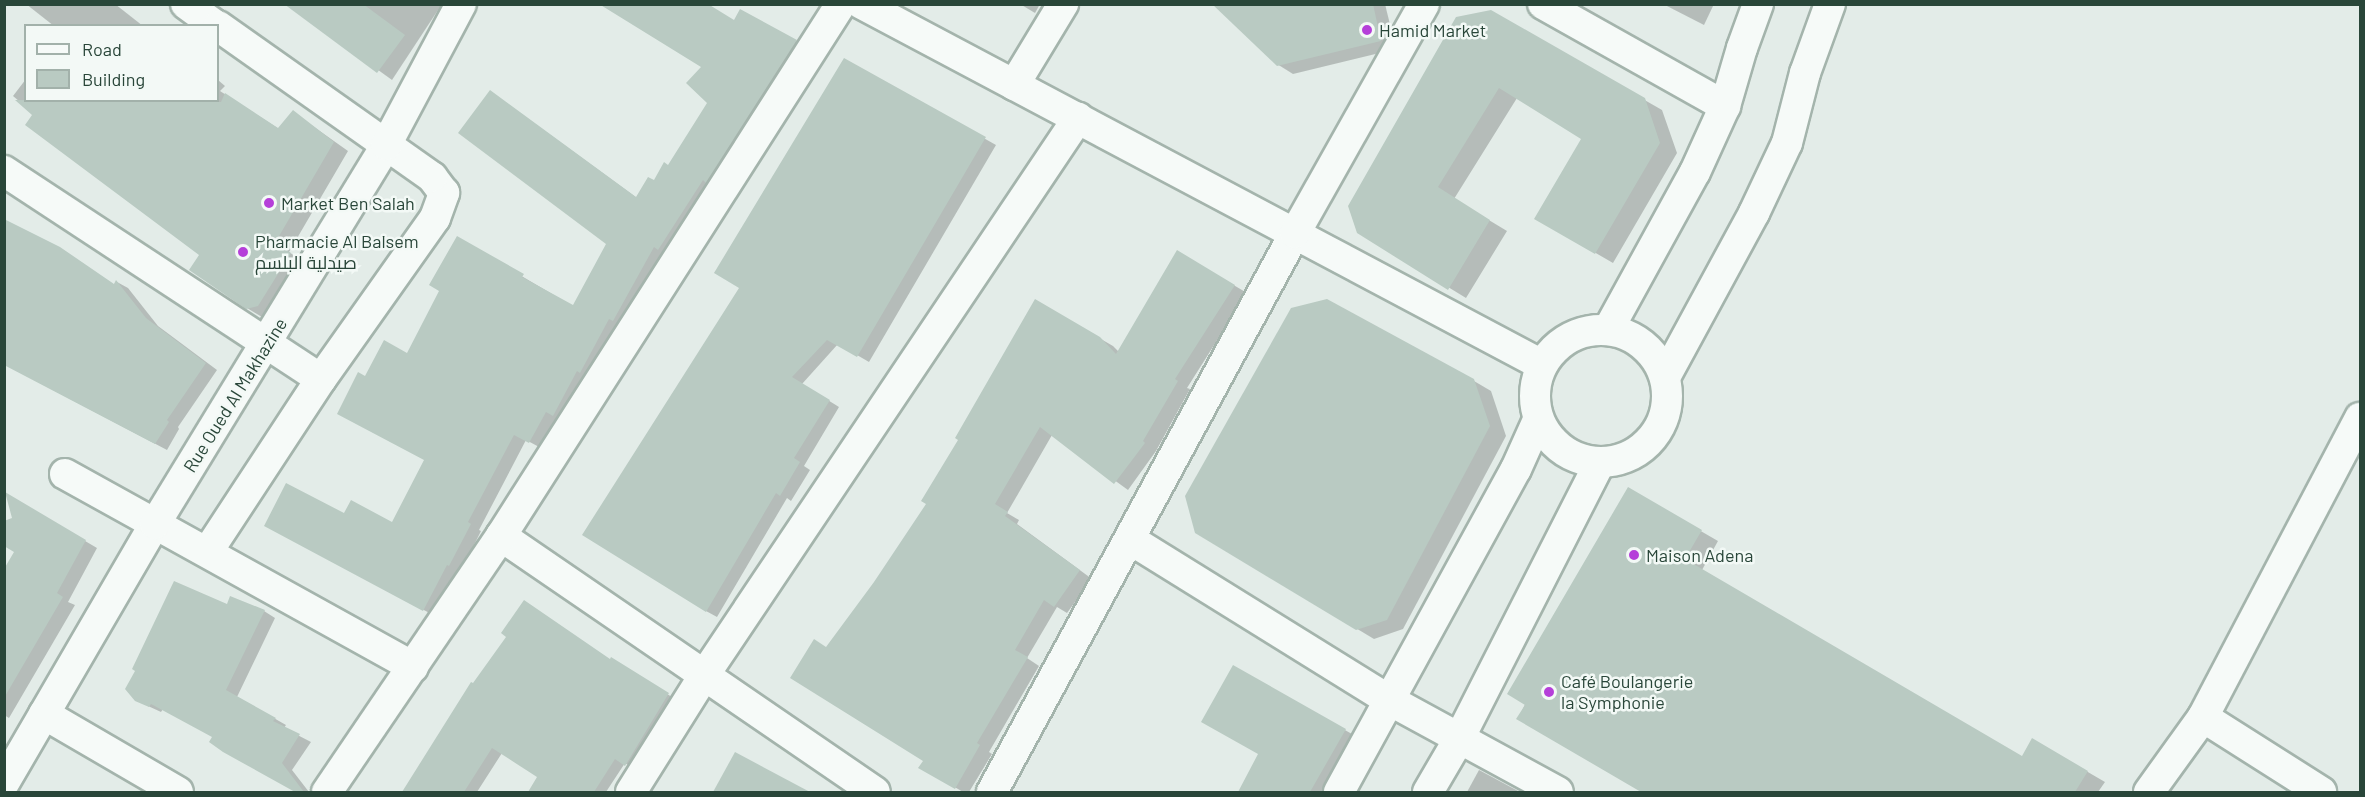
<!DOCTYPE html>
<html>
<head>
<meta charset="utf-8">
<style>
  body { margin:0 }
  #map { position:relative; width:2365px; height:797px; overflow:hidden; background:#e3ece8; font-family:Barlow,Cairo,sans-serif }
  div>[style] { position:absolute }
  .shadow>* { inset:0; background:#0003 }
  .building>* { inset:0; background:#b9cac2 }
  .roads { filter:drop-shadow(2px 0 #a4b4ac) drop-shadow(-2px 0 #a4b4ac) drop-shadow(0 2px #a4b4ac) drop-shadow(0 -2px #a4b4ac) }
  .minor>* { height:30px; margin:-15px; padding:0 15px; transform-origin:15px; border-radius:15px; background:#f6faf8 }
  .minor>.ring { margin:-15px; padding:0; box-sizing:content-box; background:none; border:30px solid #f6faf8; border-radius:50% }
  .dots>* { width:16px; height:16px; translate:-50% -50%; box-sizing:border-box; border:3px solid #f3f9f6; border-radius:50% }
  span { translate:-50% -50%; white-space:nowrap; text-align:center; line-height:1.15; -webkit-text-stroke:5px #f3f9f6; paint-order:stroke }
  .poi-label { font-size:18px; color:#294639 }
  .left { translate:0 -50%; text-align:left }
  .street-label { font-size:18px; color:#294639 }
  .frame { position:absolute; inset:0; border:6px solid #294639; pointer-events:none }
  .legend { position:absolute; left:24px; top:24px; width:195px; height:78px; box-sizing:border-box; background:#f3f9f6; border:2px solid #a2b1aa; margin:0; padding:8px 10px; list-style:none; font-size:18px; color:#294639 }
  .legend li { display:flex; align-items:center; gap:12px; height:30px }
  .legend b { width:30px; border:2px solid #a2b1aa }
</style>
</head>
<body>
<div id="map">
  <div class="shadow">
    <div style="clip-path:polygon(26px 4px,115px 4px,143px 26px,54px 26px)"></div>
    <div style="clip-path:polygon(287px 4px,442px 4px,392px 80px)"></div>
    <div style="clip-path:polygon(1020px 4px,1040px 4px,1035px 13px)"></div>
    <div style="clip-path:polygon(1217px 4px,1385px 4px,1396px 49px,1293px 74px,1277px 64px)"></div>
    <div style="clip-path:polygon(1663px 4px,1714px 4px,1704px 25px)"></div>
    <div style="clip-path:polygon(741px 11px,807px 48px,564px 421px,557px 417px,541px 448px,526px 440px,479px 530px,481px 531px,461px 571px,459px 570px,435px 616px,277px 531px,344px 515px,392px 524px,425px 460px,366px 378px,408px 355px,441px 291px,457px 238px,574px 307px,608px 243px,491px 92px,637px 198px,669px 167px,709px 103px,703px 67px)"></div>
    <div style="clip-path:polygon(1491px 12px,1662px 110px,1677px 153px,1613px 263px,1537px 219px,1583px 139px,1517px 98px,1454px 199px,1507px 231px,1466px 298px,1358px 232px)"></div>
    <div style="clip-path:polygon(845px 60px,996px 145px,869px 362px,838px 344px,802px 384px,839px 407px,804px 466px,810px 470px,791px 501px,787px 498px,717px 617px,706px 611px,742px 287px)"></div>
    <div style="clip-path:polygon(26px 79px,26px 100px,218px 100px,218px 80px,225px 86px,220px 91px,279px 129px,293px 112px,348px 151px,289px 252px,305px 263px,273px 314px,262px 317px,247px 308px,201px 255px,13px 96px)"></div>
    <div style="clip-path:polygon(1178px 252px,1247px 293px,1187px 388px,1190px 389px,1156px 451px,1128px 490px,1052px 435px,1007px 513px,1019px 520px,1017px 524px,1092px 579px,1067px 613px,1057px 607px,1027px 658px,1039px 666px,989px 752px,992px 754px,969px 792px,963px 792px,921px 767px,925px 760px,827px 649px,876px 583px,928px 503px,1035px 301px,1113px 346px,1119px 352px)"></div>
    <div style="clip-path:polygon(117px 282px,128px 288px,158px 326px,217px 370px,178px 427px,179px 429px,167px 450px,4px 364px)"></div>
    <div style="clip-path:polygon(1474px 381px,1491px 391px,1506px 436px,1403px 629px,1374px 639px,1196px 532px)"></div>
    <div style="clip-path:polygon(1628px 489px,1718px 541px,1702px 570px,2022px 758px,2033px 740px,2105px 782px,2098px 792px,1644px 792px,1518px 719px)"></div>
    <div style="clip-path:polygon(7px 495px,97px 548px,68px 602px,75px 605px,9px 718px,4px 715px,4px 572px,16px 552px,13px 519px)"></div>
    <div style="clip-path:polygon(227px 606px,264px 611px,275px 618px,237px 697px,286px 725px,284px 728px,311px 742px,292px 770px,309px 792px,297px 792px,236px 758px,214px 737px,163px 709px,161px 712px,148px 706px)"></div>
    <div style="clip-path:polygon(611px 660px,677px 700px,635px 770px,625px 763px,606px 792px,529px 792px,539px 777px,502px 753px,477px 792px,404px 792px,472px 684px)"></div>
    <div style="clip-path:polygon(1234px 667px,1359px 738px,1328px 792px,1239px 792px,1260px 754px)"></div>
    <div style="clip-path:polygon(735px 754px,806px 792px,714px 792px)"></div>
    <div style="clip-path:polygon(1479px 770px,1520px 792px,1467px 792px)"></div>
  </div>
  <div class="building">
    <div style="clip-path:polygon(284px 4px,363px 4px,405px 35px,377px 73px)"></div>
    <div style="clip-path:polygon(599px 4px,708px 4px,734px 20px,740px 9px,797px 40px,706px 183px,703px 180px,658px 250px,654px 247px,613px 321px,609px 319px,580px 373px,577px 371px,553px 416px,546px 412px,529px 443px,514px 435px,468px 522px,471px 524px,449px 566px,447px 565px,423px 611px,264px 526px,286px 483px,344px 513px,351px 500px,392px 522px,424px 460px,337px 414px,358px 372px,365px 376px,384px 340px,407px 353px,439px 291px,429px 285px,457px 236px,524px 274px,522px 277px,573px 305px,606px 244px,458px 133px,490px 90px,636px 197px,648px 177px,654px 180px,664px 162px,668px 165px,707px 103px,686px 83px,701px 67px)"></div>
    <div style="clip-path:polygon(1212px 4px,1373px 4px,1381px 41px,1277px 66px)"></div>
    <div style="clip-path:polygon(1491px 10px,1645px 98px,1660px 143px,1595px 254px,1534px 219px,1581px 139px,1499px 88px,1438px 187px,1490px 220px,1448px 290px,1357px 233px,1348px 206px,1456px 17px)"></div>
    <div style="clip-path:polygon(844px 58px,986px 137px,857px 357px,827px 340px,792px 377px,830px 400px,794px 458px,800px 462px,780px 496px,776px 493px,706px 612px,582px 535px,739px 288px,714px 273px)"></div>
    <div style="clip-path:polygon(225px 93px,278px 128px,293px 110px,334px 142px,275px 243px,291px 253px,258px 306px,246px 309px,189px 270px,199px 255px,25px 125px,32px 115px,15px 100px,221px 102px)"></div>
    <div style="clip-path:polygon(4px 219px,60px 247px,114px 284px,116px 280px,146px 318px,206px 363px,167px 420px,169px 422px,155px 444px,4px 365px)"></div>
    <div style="clip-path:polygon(1177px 250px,1235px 285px,1175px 379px,1178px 381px,1143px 441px,1145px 443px,1114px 484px,1040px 427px,995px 504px,1008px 512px,1005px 516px,1080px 570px,1054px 607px,1044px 600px,1015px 650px,1028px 657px,977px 743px,980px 745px,955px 789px,918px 768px,923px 761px,790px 678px,814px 639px,826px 647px,874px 582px,926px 504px,921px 501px,958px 440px,955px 438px,1035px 299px,1100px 337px,1116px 354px)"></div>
    <div style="clip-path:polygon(1327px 299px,1474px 379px,1490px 426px,1387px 620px,1356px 630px,1195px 533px,1185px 496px,1291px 308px)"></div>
    <div style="clip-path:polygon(1628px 487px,1702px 530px,1685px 559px,2022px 756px,2032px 738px,2088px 771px,2075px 792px,1641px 792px,1516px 719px,1525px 705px,1507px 694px)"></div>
    <div style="clip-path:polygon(5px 492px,86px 540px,57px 593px,63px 597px,4px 698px,4px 569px,14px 552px,4px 546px,4px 521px,12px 518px)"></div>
    <div style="clip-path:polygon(174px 581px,227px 604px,230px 596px,265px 610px,226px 690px,276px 718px,273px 721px,300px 734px,282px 763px,304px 792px,295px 792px,223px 752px,209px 742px,212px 737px,151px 704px,149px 707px,135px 701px,125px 689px,135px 671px,132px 669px)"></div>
    <div style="clip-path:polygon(524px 600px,610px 659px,611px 657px,669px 693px,625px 766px,615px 759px,594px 792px,528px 792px,537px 777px,492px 748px,464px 792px,402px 792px,471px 682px,473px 683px,506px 637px,501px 633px)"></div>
    <div style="clip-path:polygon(1233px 665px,1346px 729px,1310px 792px,1238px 792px,1258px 754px,1201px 722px)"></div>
    <div style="clip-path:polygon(735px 752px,810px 792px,713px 792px)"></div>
  </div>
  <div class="roads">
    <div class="minor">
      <div style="left:186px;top:4px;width:37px;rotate:36deg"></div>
      <div style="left:862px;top:4px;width:770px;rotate:27.96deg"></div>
      <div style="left:1543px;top:4px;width:209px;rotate:29.3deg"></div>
      <div style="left:1014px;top:85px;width:95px;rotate:-58.8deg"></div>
      <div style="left:4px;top:171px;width:379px;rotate:33.3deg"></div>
      <div class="ring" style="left:1535px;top:330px;width:102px;height:102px"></div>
      <div style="left:1608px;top:330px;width:180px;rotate:-61.2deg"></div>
      <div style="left:1695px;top:172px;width:72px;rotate:-65.6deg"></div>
      <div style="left:1725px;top:106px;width:60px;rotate:-73.7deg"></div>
      <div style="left:1742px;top:48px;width:47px;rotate:-70deg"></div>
      <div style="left:1665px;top:377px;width:187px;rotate:-61.5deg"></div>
      <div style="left:1754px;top:213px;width:77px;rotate:-64.8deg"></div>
      <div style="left:1787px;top:143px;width:72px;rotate:-75.6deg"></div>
      <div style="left:1805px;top:73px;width:73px;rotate:-70.1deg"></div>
      <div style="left:65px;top:474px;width:398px;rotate:29deg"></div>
      <div style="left:501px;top:536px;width:453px;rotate:34.4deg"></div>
      <div style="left:1131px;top:540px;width:306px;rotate:31.8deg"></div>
      <div style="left:1391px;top:701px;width:190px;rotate:28.6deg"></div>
      <div style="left:208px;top:551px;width:206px;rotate:-56.7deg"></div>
      <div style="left:321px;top:379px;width:197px;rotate:-54.7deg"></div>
      <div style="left:435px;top:218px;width:27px;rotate:-70deg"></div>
      <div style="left:444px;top:193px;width:20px;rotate:-127deg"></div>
      <div style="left:432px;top:177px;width:262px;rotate:-144.8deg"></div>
      <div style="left:44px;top:714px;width:155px;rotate:30.2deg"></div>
      <div style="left:2203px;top:717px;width:338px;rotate:-62.3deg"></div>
      <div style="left:4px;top:783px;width:300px;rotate:-59.8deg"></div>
      <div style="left:155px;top:524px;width:444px;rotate:-58.6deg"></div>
      <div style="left:386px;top:145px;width:160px;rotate:-62deg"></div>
      <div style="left:327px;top:792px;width:310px;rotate:-55.8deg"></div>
      <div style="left:501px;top:536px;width:631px;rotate:-57.42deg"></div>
      <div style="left:631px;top:792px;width:139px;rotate:-57.9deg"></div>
      <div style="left:705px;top:674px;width:670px;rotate:-56.14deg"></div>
      <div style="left:992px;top:792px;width:636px;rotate:-61.54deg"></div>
      <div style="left:1295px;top:233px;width:263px;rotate:-60.6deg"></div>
      <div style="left:1339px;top:792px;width:368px;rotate:-61.3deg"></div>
      <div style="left:1516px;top:469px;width:54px;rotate:-65.8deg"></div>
      <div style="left:1428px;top:792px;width:61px;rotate:-59.7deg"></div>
      <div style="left:1459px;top:739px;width:309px;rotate:-63deg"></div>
      <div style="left:2149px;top:792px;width:92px;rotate:-54.2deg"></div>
      <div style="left:2203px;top:717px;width:140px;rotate:32.4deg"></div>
    </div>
  </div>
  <div class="dots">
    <div style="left:1367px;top:30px;background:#b53fd9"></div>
    <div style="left:269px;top:203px;background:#b53fd9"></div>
    <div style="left:243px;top:252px;background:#b53fd9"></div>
    <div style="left:1634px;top:555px;background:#b53fd9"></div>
    <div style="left:1549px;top:692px;background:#b53fd9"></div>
  </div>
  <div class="poi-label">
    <span class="left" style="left:1379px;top:30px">Hamid Market</span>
    <span class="left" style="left:281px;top:203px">Market Ben Salah</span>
    <span class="left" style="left:255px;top:252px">Pharmacie Al Balsem<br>صيدلية البلسم</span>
    <span class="left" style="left:1646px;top:555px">Maison Adena</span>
    <span class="left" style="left:1561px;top:692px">Café Boulangerie<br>la Symphonie</span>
  </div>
  <div class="street-label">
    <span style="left:235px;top:395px;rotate:-58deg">Rue Oued Al Makhazine</span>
  </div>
  <div class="frame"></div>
  <ul class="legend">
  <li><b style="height:8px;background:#f6faf8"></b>Road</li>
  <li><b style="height:16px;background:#b9cac2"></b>Building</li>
  </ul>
</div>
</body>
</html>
